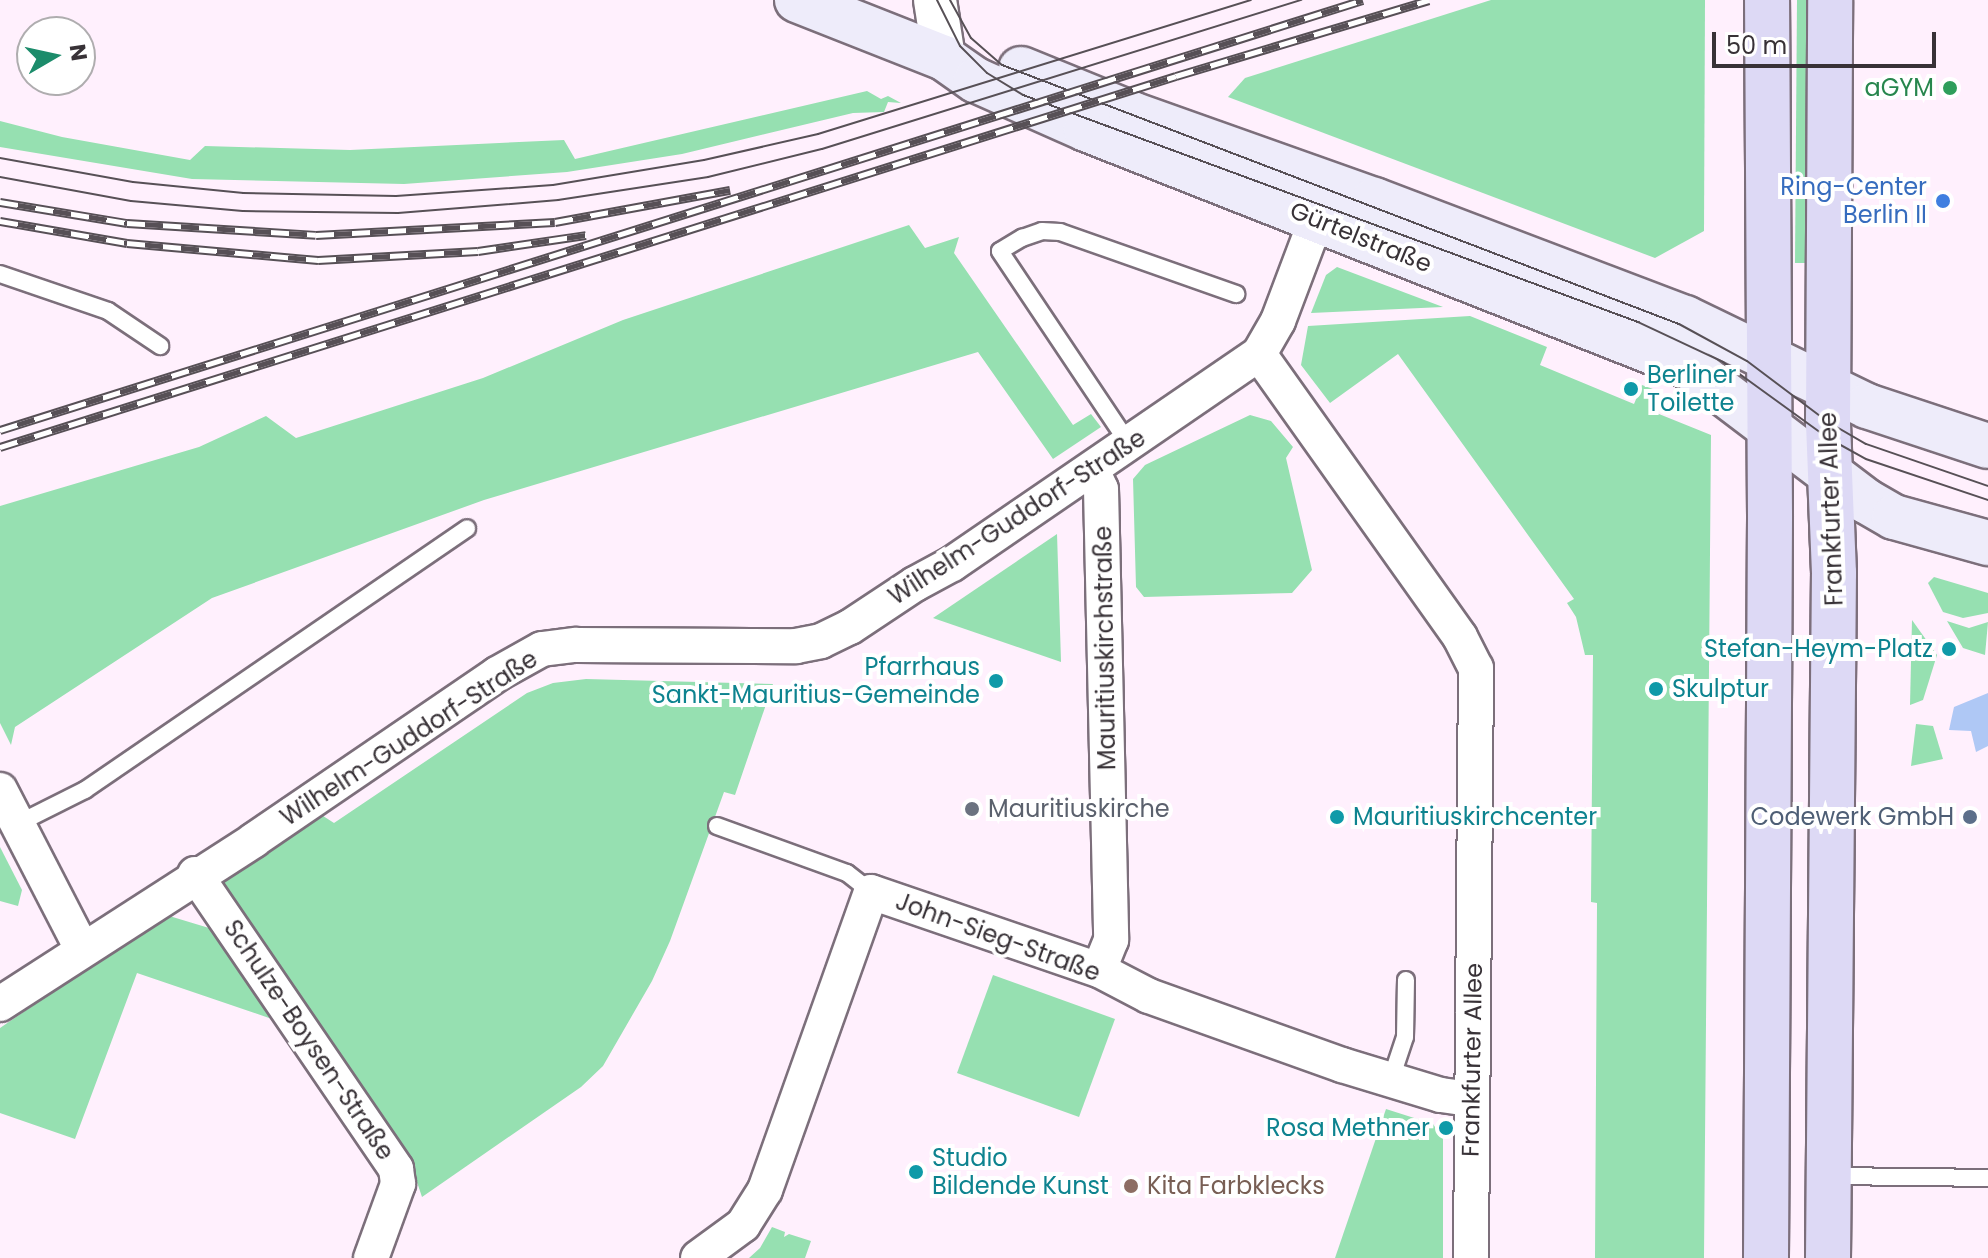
<!DOCTYPE html>
<html>
<head>
<meta charset="utf-8">
<style>
  body { margin:0 }
  #map { position:relative; width:1988px; height:1258px; overflow:hidden; background:#fff0fd; font-family:Poppins,sans-serif }
  div>[style] { position:absolute }
  .green>* { inset:0; background:#96e0b1 }
  .water>* { inset:0; background:#afc8f5 }
  .roads { filter:drop-shadow(2px 0 #7c6f7b) drop-shadow(-2px 0 #7c6f7b) drop-shadow(0 2px #7c6f7b) drop-shadow(0 -2px #7c6f7b) }
  .service>* { height:16px; margin:-8px; padding:0 8px; transform-origin:8px; border-radius:8px; background:#fff }
  .minor>* { height:34px; margin:-17px; padding:0 17px; transform-origin:17px; border-radius:17px; background:#fff }
  .tertiary>* { height:42px; margin:-21px; padding:0 21px; transform-origin:21px; border-radius:21px; background:#fff }
  .secondary>* { height:44px; margin:-22px; padding:0 22px; transform-origin:22px; border-radius:22px; background:#eeecfa }
  .primary>* { height:44px; margin:-22px; padding:0 22px; transform-origin:22px; border-radius:22px; background:#ddd9f5 }
  .tram>* { height:2px; margin:-1px; padding:0 1px; transform-origin:1px; border-radius:1px; background:#575056 }
  .rail>* { height:9px; margin-top:-4.5px; transform-origin:0; background:repeating-linear-gradient(90deg,#fff 0 18px,#575056 0 36px); box-sizing:border-box; border-block:2px solid #575056 }
  .dots>* { width:22px; height:22px; translate:-50% -50%; box-sizing:border-box; border:4px solid #fff; border-radius:50% }
  span { translate:-50% -50%; white-space:nowrap; text-align:center; line-height:1.15; -webkit-text-stroke:8px #fff; paint-order:stroke }
  .leisure-label { font-size:24px; color:#27864d }
  .right { translate:-100% -50%; text-align:right }
  .shop-label { font-size:24px; color:#366cbe }
  .street-label { font-size:24px; color:#383237 }
  .culture-label { font-size:24px; color:#0d838f }
  .left { translate:0 -50%; text-align:left }
  .worship-label { font-size:24px; color:#5b616d }
  .service-label { font-size:24px; color:#4e5e75 }
  .education-label { font-size:24px; color:#785e54 }
  .north { position:absolute; left:16px; top:16px; width:80px; height:80px; box-sizing:border-box; background:#fff; border:2px solid #afadaf; border-radius:50%; rotate:81deg; font-size:22px; font-weight:700; line-height:32px; text-align:center; color:#383237 }
  .north::after { content:''; display:block; margin:auto; width:28px; height:36px; background:#1c8c6b; clip-path:polygon(50% 0,100% 100%,50% 72%,0 100%) }
  .scale { position:absolute; left:1712px; top:32px; width:224px; height:36px; box-sizing:border-box; border:4px solid #383237; border-top:0; padding-left:10px; font-size:24px; line-height:28px; white-space:nowrap; color:#383237; -webkit-text-stroke:6px #fff; paint-order:stroke }
</style>
</head>
<body>
<div id="map">
  <div class="green">
    <div style="clip-path:polygon(1491px 0,1705px 0,1704px 231px,1655px 258px,1228px 97px,1245px 78px)"></div>
    <div style="clip-path:polygon(1797px 0,1811px 0,1809px 263px,1795px 263px)"></div>
    <div style="clip-path:polygon(867px 91px,881px 99px,888px 96px,901px 103px,888px 102px,884px 112px,853px 113px,682px 154px,567px 172px,404px 184px,192px 179px,0 147px,0 121px,62px 137px,190px 160px,205px 146px,350px 150px,564px 140px,575px 159px)"></div>
    <div style="clip-path:polygon(909px 225px,925px 248px,959px 237px,954px 253px,1073px 425px,1091px 414px,1101px 427px,1053px 459px,978px 352px,484px 500px,212px 598px,15px 727px,11px 745px,0 723px,0 506px,199px 447px,266px 416px,296px 438px,483px 378px,623px 320px)"></div>
    <div style="clip-path:polygon(1337px 267px,1443px 307px,1311px 313px,1326px 275px)"></div>
    <div style="clip-path:polygon(1470px 316px,1547px 347px,1540px 365px,1634px 404px,1642px 385px,1661px 392px,1654px 412px,1711px 435px,1704px 1258px,1595px 1258px,1597px 903px,1591px 902px,1593px 655px,1585px 655px,1576px 617px,1567px 603px,1574px 599px,1398px 354px,1330px 403px,1301px 365px,1308px 326px)"></div>
    <div style="clip-path:polygon(1250px 415px,1271px 421px,1293px 447px,1286px 458px,1312px 570px,1292px 593px,1144px 597px,1136px 587px,1133px 479px,1145px 465px)"></div>
    <div style="clip-path:polygon(1057px 534px,1061px 662px,933px 618px)"></div>
    <div style="clip-path:polygon(1934px 577px,1988px 593px,1988px 613px,1963px 618px,1943px 612px,1928px 583px)"></div>
    <div style="clip-path:polygon(1912px 620px,1937px 655px,1923px 700px,1910px 705px)"></div>
    <div style="clip-path:polygon(1947px 621px,1969px 628px,1988px 622px,1985px 655px,1963px 648px)"></div>
    <div style="clip-path:polygon(586px 679px,773px 684px,735px 795px,724px 792px,670px 941px,652px 981px,603px 1066px,581px 1087px,422px 1197px,416px 1179px,216px 887px,217px 880px,320px 814px,334px 823px,527px 693px,553px 683px)"></div>
    <div style="clip-path:polygon(1916px 724px,1933px 726px,1943px 759px,1911px 766px)"></div>
    <div style="clip-path:polygon(0 847px,22px 890px,18px 906px,0 901px)"></div>
    <div style="clip-path:polygon(166px 915px,209px 928px,272px 1019px,137px 973px,75px 1139px,0 1113px,0 1028px)"></div>
    <div style="clip-path:polygon(993px 975px,1115px 1019px,1079px 1117px,957px 1073px)"></div>
    <div style="clip-path:polygon(1386px 1109px,1433px 1124px,1443px 1139px,1443px 1258px,1335px 1258px)"></div>
    <div style="clip-path:polygon(772px 1227px,785px 1232px,784px 1237px,789px 1234px,811px 1241px,805px 1258px,749px 1258px,760px 1248px)"></div>
  </div>
  <div class="water">
    <div style="clip-path:polygon(1988px 693px,1988px 746px,1976px 752px,1971px 731px,1949px 730px,1954px 707px)"></div>
  </div>
  <div class="roads">
    <div class="service">
      <div style="left:0;top:274px;width:114px;rotate:18.9deg"></div>
      <div style="left:108px;top:311px;width:63px;rotate:33.9deg"></div>
      <div style="left:1129px;top:444px;width:232px;rotate:-123.8deg"></div>
      <div style="left:1000px;top:251px;width:26px;rotate:-31deg"></div>
      <div style="left:1022px;top:238px;width:21px;rotate:-19deg"></div>
      <div style="left:1042px;top:231px;width:18px;rotate:3deg"></div>
      <div style="left:1060px;top:232px;width:187px;rotate:19.4deg"></div>
      <div style="left:17px;top:824px;width:76px;rotate:-26.6deg"></div>
      <div style="left:85px;top:790px;width:463px;rotate:-34.4deg"></div>
      <div style="left:717px;top:826px;width:138px;rotate:19.9deg"></div>
      <div style="left:847px;top:873px;width:31px;rotate:38deg"></div>
      <div style="left:1391px;top:1079px;width:44px;rotate:-71.6deg"></div>
      <div style="left:1405px;top:1037px;width:57px;rotate:-89deg"></div>
      <div style="left:1830px;top:1176px;width:158px;rotate:0.7deg"></div>
    </div>
    <div class="minor">
      <div style="left:1259px;top:354px;width:347px;rotate:54.6deg"></div>
      <div style="left:1460px;top:637px;width:35px;rotate:63deg"></div>
      <div style="left:1476px;top:668px;width:590px;rotate:90.49deg"></div>
      <div style="left:1092px;top:470px;width:21px;rotate:65deg"></div>
      <div style="left:1101px;top:489px;width:451px;rotate:88.7deg"></div>
      <div style="left:1111px;top:940px;width:32px;rotate:112deg"></div>
      <div style="left:0;top:790px;width:179px;rotate:62.7deg"></div>
      <div style="left:195px;top:874px;width:357px;rotate:55.7deg"></div>
      <div style="left:396px;top:1169px;width:15px;rotate:82deg"></div>
      <div style="left:398px;top:1184px;width:79px;rotate:110deg"></div>
      <div style="left:0;top:1004px;width:302px;rotate:-32.8deg"></div>
      <div style="left:254px;top:840px;width:294px;rotate:-34.3deg"></div>
      <div style="left:497px;top:674px;width:51px;rotate:-29.1deg"></div>
      <div style="left:542px;top:649px;width:35px;rotate:-7deg"></div>
      <div style="left:577px;top:645px;width:219px;rotate:0.3deg"></div>
      <div style="left:796px;top:646px;width:25px;rotate:-11deg"></div>
      <div style="left:821px;top:641px;width:32px;rotate:-26deg"></div>
      <div style="left:850px;top:627px;width:78px;rotate:-33.5deg"></div>
      <div style="left:915px;top:584px;width:42px;rotate:-28.4deg"></div>
      <div style="left:952px;top:564px;width:372px;rotate:-34.4deg"></div>
      <div style="left:1259px;top:354px;width:38px;rotate:-60deg"></div>
      <div style="left:1278px;top:321px;width:110px;rotate:-69.3deg"></div>
      <div style="left:698px;top:1258px;width:56px;rotate:-36.3deg"></div>
      <div style="left:743px;top:1225px;width:41px;rotate:-57.8deg"></div>
      <div style="left:765px;top:1190px;width:316px;rotate:-70.4deg"></div>
      <div style="left:871px;top:892px;width:241px;rotate:18.9deg"></div>
      <div style="left:1099px;top:970px;width:56px;rotate:27.5deg"></div>
      <div style="left:1149px;top:996px;width:205px;rotate:19.7deg"></div>
      <div style="left:1342px;top:1065px;width:103px;rotate:16.9deg"></div>
      <div style="left:1441px;top:1095px;width:30px;rotate:8deg"></div>
    </div>
    <div class="tertiary">
      <div style="left:935px;top:0;width:59px;rotate:81.2deg"></div>
    </div>
    <div class="secondary">
      <div style="left:797px;top:0;width:158px;rotate:21.5deg"></div>
      <div style="left:944px;top:58px;width:39px;rotate:35deg"></div>
      <div style="left:976px;top:80px;width:120px;rotate:24deg"></div>
      <div style="left:1086px;top:129px;width:647px;rotate:21.49deg"></div>
      <div style="left:1688px;top:366px;width:223px;rotate:37.2deg"></div>
      <div style="left:1866px;top:501px;width:32px;rotate:30deg"></div>
      <div style="left:1894px;top:517px;width:98px;rotate:15.5deg"></div>
      <div style="left:1021px;top:69px;width:120px;rotate:22.1deg"></div>
      <div style="left:1132px;top:114px;width:257px;rotate:19.6deg"></div>
      <div style="left:1374px;top:200px;width:333px;rotate:20.8deg"></div>
      <div style="left:1685px;top:318px;width:202px;rotate:25.8deg"></div>
      <div style="left:1867px;top:406px;width:127px;rotate:18.3deg"></div>
    </div>
    <div class="primary">
      <div style="left:1766px;top:1258px;width:743px;rotate:-89.69deg"></div>
      <div style="left:1770px;top:515px;width:515px;rotate:-90.33deg"></div>
      <div style="left:1828px;top:1258px;width:685px;rotate:-89.5deg"></div>
      <div style="left:1834px;top:573px;width:151px;rotate:-92.3deg"></div>
      <div style="left:1828px;top:422px;width:422px;rotate:-89.7deg"></div>
    </div>
  </div>
  <div class="tram">
    <div style="left:937px;top:0;width:51px;rotate:63.4deg"></div>
    <div style="left:960px;top:46px;width:38px;rotate:45deg"></div>
    <div style="left:987px;top:73px;width:42px;rotate:31.4deg"></div>
    <div style="left:1023px;top:95px;width:656px;rotate:20.26deg"></div>
    <div style="left:1638px;top:322px;width:94px;rotate:25.2deg"></div>
    <div style="left:1723px;top:362px;width:130px;rotate:35.9deg"></div>
    <div style="left:1828px;top:438px;width:43px;rotate:28.9deg"></div>
    <div style="left:1866px;top:459px;width:129px;rotate:18.6deg"></div>
    <div style="left:950px;top:0;width:43px;rotate:61.1deg"></div>
    <div style="left:971px;top:38px;width:41px;rotate:41.1deg"></div>
    <div style="left:1002px;top:65px;width:725px;rotate:20.94deg"></div>
    <div style="left:1679px;top:324px;width:77px;rotate:28.6deg"></div>
    <div style="left:1747px;top:361px;width:101px;rotate:37deg"></div>
    <div style="left:1828px;top:422px;width:44px;rotate:30.1deg"></div>
    <div style="left:1866px;top:444px;width:129px;rotate:19deg"></div>
    <div style="left:0;top:158px;width:135px;rotate:10.2deg"></div>
    <div style="left:133px;top:182px;width:111px;rotate:5.7deg"></div>
    <div style="left:243px;top:193px;width:153px;rotate:1.1deg"></div>
    <div style="left:396px;top:196px;width:157px;rotate:-4deg"></div>
    <div style="left:553px;top:185px;width:153px;rotate:-9.4deg"></div>
    <div style="left:704px;top:160px;width:117px;rotate:-12.8deg"></div>
    <div style="left:818px;top:134px;width:453px;rotate:-17.2deg"></div>
    <div style="left:0;top:177px;width:133px;rotate:10.4deg"></div>
    <div style="left:131px;top:201px;width:112px;rotate:5.1deg"></div>
    <div style="left:243px;top:211px;width:155px;rotate:0.7deg"></div>
    <div style="left:398px;top:213px;width:161px;rotate:-4.6deg"></div>
    <div style="left:558px;top:200px;width:152px;rotate:-8.7deg"></div>
    <div style="left:708px;top:177px;width:117px;rotate:-13.8deg"></div>
    <div style="left:822px;top:149px;width:502px;rotate:-17.28deg"></div>
  </div>
  <div class="rail">
    <div style="left:0;top:202px;width:129px;rotate:9.4deg"></div>
    <div style="left:127px;top:223px;width:189px;rotate:3.6deg"></div>
    <div style="left:316px;top:235px;width:239px;rotate:-3.1deg"></div>
    <div style="left:555px;top:222px;width:178px;rotate:-10.4deg"></div>
    <div style="left:0;top:221px;width:129px;rotate:9.8deg"></div>
    <div style="left:127px;top:243px;width:192px;rotate:5.1deg"></div>
    <div style="left:318px;top:260px;width:160px;rotate:-3.2deg"></div>
    <div style="left:478px;top:251px;width:109px;rotate:-8.4deg"></div>
    <div style="left:0;top:430px;width:1429px;rotate:-17.51deg"></div>
    <div style="left:0;top:447px;width:1233px;rotate:-17.51deg"></div>
    <div style="left:1176px;top:76px;width:264px;rotate:-16.7deg"></div>
  </div>
  <div class="dots">
    <div style="left:1950px;top:88px;background:#2e9e5b"></div>
    <div style="left:1943px;top:201px;background:#3f7fe0"></div>
    <div style="left:1631px;top:389px;background:#0f9aa8"></div>
    <div style="left:1949px;top:649px;background:#0f9aa8"></div>
    <div style="left:996px;top:681px;background:#0f9aa8"></div>
    <div style="left:1656px;top:689px;background:#0f9aa8"></div>
    <div style="left:972px;top:809px;background:#6b7280"></div>
    <div style="left:1337px;top:817px;background:#0f9aa8"></div>
    <div style="left:1970px;top:817px;background:#5c6f8a"></div>
    <div style="left:1446px;top:1128px;background:#0f9aa8"></div>
    <div style="left:916px;top:1172px;background:#0f9aa8"></div>
    <div style="left:1131px;top:1186px;background:#8d6e63"></div>
  </div>
  <div class="leisure-label">
    <span class="right" style="left:1934px;top:88px">aGYM</span>
  </div>
  <div class="shop-label">
    <span class="right" style="left:1927px;top:201px">Ring-Center<br>Berlin II</span>
  </div>
  <div class="street-label">
    <span style="left:1361px;top:237px;rotate:22deg">Gürtelstraße</span>
    <span style="left:1831px;top:509px;rotate:-92deg">Frankfurter Allee</span>
    <span style="left:1017px;top:517px;rotate:-33deg">Wilhelm-Guddorf-Straße</span>
    <span style="left:1105px;top:648px;rotate:-91deg">Mauritiuskirchstraße</span>
    <span style="left:409px;top:738px;rotate:-33deg">Wilhelm-Guddorf-Straße</span>
    <span style="left:998px;top:937px;rotate:20deg">John-Sieg-Straße</span>
    <span style="left:309px;top:1040px;rotate:56deg">Schulze-Boysen-Straße</span>
    <span style="left:1472px;top:1060px;rotate:-89deg">Frankfurter Allee</span>
  </div>
  <div class="culture-label">
    <span class="left" style="left:1647px;top:389px">Berliner<br>Toilette</span>
    <span class="right" style="left:1933px;top:649px">Stefan-Heym-Platz</span>
    <span class="right" style="left:980px;top:681px">Pfarrhaus<br>Sankt-Mauritius-Gemeinde</span>
    <span class="left" style="left:1672px;top:689px">Skulptur</span>
    <span class="left" style="left:1353px;top:817px">Mauritiuskirchcenter</span>
    <span class="right" style="left:1430px;top:1128px">Rosa Methner</span>
    <span class="left" style="left:932px;top:1172px">Studio<br>Bildende Kunst</span>
  </div>
  <div class="worship-label">
    <span class="left" style="left:988px;top:809px">Mauritiuskirche</span>
  </div>
  <div class="service-label">
    <span class="right" style="left:1954px;top:817px">Codewerk GmbH</span>
  </div>
  <div class="education-label">
    <span class="left" style="left:1147px;top:1186px">Kita Farbklecks</span>
  </div>
  <div class="north">N</div>
  <div class="scale">50 m</div>
</div>
</body>
</html>
